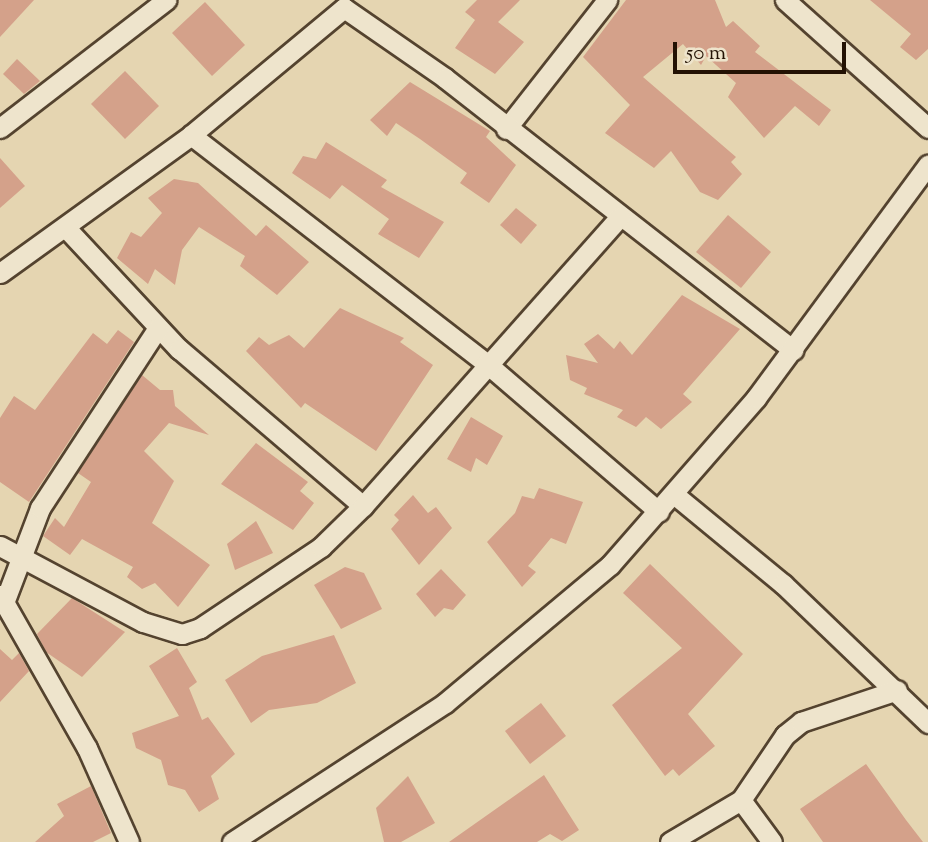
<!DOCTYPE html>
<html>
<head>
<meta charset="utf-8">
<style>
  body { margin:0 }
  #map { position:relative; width:928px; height:842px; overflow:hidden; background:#e5d5b1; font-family:"Sorts Mill Goudy",serif }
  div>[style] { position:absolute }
  .building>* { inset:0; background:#d4a18a }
  .roads { filter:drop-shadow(2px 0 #54432f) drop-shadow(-2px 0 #54432f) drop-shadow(0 2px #54432f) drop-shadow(0 -2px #54432f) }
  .street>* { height:19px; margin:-9.5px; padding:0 9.5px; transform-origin:9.5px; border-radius:9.5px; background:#eee4cc }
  span { translate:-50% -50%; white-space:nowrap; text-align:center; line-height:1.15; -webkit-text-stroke:5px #eee4cc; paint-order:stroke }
  .scale { position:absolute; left:673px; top:42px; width:173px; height:32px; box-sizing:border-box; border:4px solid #231204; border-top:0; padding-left:9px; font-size:21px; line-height:24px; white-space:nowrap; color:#231204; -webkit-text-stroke:5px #eee4cc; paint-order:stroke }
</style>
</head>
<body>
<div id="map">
  <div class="building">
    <div style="clip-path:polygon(0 0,34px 0,0 37px)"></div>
    <div style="clip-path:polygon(477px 0,520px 0,498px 22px,524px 42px,495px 74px,455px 48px,475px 20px,465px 12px)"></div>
    <div style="clip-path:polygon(626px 0,715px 0,726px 27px,733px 21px,760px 46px,755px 52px,831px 110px,819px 126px,795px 106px,764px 138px,728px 97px,736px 83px,706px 56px,701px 65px,683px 44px,643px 77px,736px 157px,731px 162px,742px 174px,718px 200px,700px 192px,671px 151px,654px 168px,605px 133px,630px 105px,583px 57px)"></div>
    <div style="clip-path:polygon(870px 0,928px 0,928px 49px,916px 60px,900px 47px,911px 34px)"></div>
    <div style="clip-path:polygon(205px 2px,245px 45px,212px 76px,172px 33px)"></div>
    <div style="clip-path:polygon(17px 59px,40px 81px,24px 94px,3px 74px)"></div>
    <div style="clip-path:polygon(125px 71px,159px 106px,125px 139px,91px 104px)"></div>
    <div style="clip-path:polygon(410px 82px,490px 131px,486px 137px,516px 165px,489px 203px,460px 183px,467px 173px,420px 139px,396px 123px,387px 136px,370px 120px)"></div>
    <div style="clip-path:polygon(326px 142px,387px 180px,381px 187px,444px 222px,419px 258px,378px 234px,389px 219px,342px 185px,330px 199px,292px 173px,303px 156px,316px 159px)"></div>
    <div style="clip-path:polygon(0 158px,25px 186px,0 208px)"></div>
    <div style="clip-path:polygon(174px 179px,198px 183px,256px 236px,266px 225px,309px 262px,277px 295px,240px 266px,245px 256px,199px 227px,182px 250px,175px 285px,155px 269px,148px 284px,117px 258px,131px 232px,141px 237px,162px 213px,148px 198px)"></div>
    <div style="clip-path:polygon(516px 208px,537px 225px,521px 244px,500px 225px)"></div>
    <div style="clip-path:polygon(728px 215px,771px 252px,741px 288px,696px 252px)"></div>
    <div style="clip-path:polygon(682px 295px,740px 329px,683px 394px,692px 402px,661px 429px,646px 417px,636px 427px,617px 417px,623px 410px,584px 394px,587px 388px,570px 380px,566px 355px,598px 363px,584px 344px,598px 334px,614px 349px,620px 341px,632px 355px)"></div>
    <div style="clip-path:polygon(340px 308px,404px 338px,400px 342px,433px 365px,376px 451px,305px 403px,301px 408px,246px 351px,259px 337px,269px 345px,289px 335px,304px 348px)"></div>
    <div style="clip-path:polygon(118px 330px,134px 342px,29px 502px,0 482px,0 418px,14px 396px,35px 410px,93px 333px,107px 344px)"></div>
    <div style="clip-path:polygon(142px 375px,160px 390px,173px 390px,175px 406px,209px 435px,169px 423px,144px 451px,174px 481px,152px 523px,210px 565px,178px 607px,155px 583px,142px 589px,127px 577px,133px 567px,82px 539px,70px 555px,43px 536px,55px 518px,64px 527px,91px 482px,78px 473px)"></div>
    <div style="clip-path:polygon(471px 417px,503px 436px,487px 465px,476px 458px,471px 472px,447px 459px)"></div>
    <div style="clip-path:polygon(256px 443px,308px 482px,300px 491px,314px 503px,293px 530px,221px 484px)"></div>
    <div style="clip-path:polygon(539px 488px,583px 502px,566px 544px,551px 538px,528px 566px,536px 572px,522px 587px,487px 542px,515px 513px,522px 496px,534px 499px)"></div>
    <div style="clip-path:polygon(413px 495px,428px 513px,436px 507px,452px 528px,419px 565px,391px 529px,399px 520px,394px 515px)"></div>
    <div style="clip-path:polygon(256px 521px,273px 553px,235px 570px,227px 544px)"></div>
    <div style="clip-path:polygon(650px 564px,743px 654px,688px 714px,715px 746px,679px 776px,673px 769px,665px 776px,612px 705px,682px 648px,623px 593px)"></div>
    <div style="clip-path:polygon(345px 567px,364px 573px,382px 609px,341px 629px,314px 585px)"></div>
    <div style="clip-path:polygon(441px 569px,466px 595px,453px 610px,444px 608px,435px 617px,416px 594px)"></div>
    <div style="clip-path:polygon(72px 598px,125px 632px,82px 677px,46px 652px,37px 634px)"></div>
    <div style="clip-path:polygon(334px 635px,356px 683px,317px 703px,269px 710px,251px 723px,225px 680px,262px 656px)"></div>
    <div style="clip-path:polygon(177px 648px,197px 682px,189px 688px,202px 720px,208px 717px,235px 754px,211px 776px,219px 799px,199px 812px,185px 790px,168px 785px,161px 760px,136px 748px,132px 733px,179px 716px,149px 666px)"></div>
    <div style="clip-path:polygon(0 649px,12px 660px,19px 653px,29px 671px,0 702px)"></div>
    <div style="clip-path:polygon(541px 703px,566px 736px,530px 764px,505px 731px)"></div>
    <div style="clip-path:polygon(866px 764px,906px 820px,923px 842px,823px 842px,800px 809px)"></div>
    <div style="clip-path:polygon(544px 775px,579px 830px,562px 841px,550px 834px,537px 842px,449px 842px)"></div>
    <div style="clip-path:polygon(408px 776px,435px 823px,401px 842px,384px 842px,376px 808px)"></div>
    <div style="clip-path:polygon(91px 786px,111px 833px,93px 842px,35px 842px,64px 816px,57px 804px)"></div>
  </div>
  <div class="roads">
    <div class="street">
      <div style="left:785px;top:0;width:192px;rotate:41.8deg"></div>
      <div style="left:0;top:128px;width:210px;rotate:-37.6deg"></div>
      <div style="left:506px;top:129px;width:164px;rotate:-51.9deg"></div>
      <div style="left:191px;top:135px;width:373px;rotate:37.7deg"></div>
      <div style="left:486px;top:363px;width:228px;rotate:40.7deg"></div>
      <div style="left:66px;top:228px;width:166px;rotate:47deg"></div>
      <div style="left:179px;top:349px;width:242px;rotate:40.5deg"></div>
      <div style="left:0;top:273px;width:236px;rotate:-35.8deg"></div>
      <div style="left:191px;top:135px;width:199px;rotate:-39.7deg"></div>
      <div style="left:344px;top:8px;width:123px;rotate:34.7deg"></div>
      <div style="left:445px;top:78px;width:442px;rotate:38deg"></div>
      <div style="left:675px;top:495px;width:140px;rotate:39.5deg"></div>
      <div style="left:783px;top:584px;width:201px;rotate:43.8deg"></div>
      <div style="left:0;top:546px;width:162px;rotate:28deg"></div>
      <div style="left:143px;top:622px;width:41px;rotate:17.1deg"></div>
      <div style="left:182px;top:634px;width:19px;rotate:-18deg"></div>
      <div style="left:200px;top:628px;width:146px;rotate:-33.8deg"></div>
      <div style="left:321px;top:547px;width:59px;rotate:-44.3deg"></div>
      <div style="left:363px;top:506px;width:387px;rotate:-48.4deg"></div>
      <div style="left:0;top:595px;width:176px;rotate:60.4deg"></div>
      <div style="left:87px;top:748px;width:103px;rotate:65.9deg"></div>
      <div style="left:4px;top:603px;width:102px;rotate:-69.2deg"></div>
      <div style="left:40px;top:508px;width:215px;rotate:-56.8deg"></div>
      <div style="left:741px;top:800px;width:52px;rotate:53.6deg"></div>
      <div style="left:232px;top:842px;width:254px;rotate:-33.1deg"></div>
      <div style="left:445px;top:703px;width:215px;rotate:-39.9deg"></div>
      <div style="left:610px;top:565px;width:222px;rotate:-48.8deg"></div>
      <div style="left:756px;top:398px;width:290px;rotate:-53.6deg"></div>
      <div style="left:670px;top:842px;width:82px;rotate:-30.6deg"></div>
      <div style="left:741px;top:800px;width:78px;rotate:-55.9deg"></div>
      <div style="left:785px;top:735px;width:21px;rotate:-39deg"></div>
      <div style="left:801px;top:722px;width:101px;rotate:-18.4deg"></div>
    </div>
  </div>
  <div class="scale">50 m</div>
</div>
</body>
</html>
